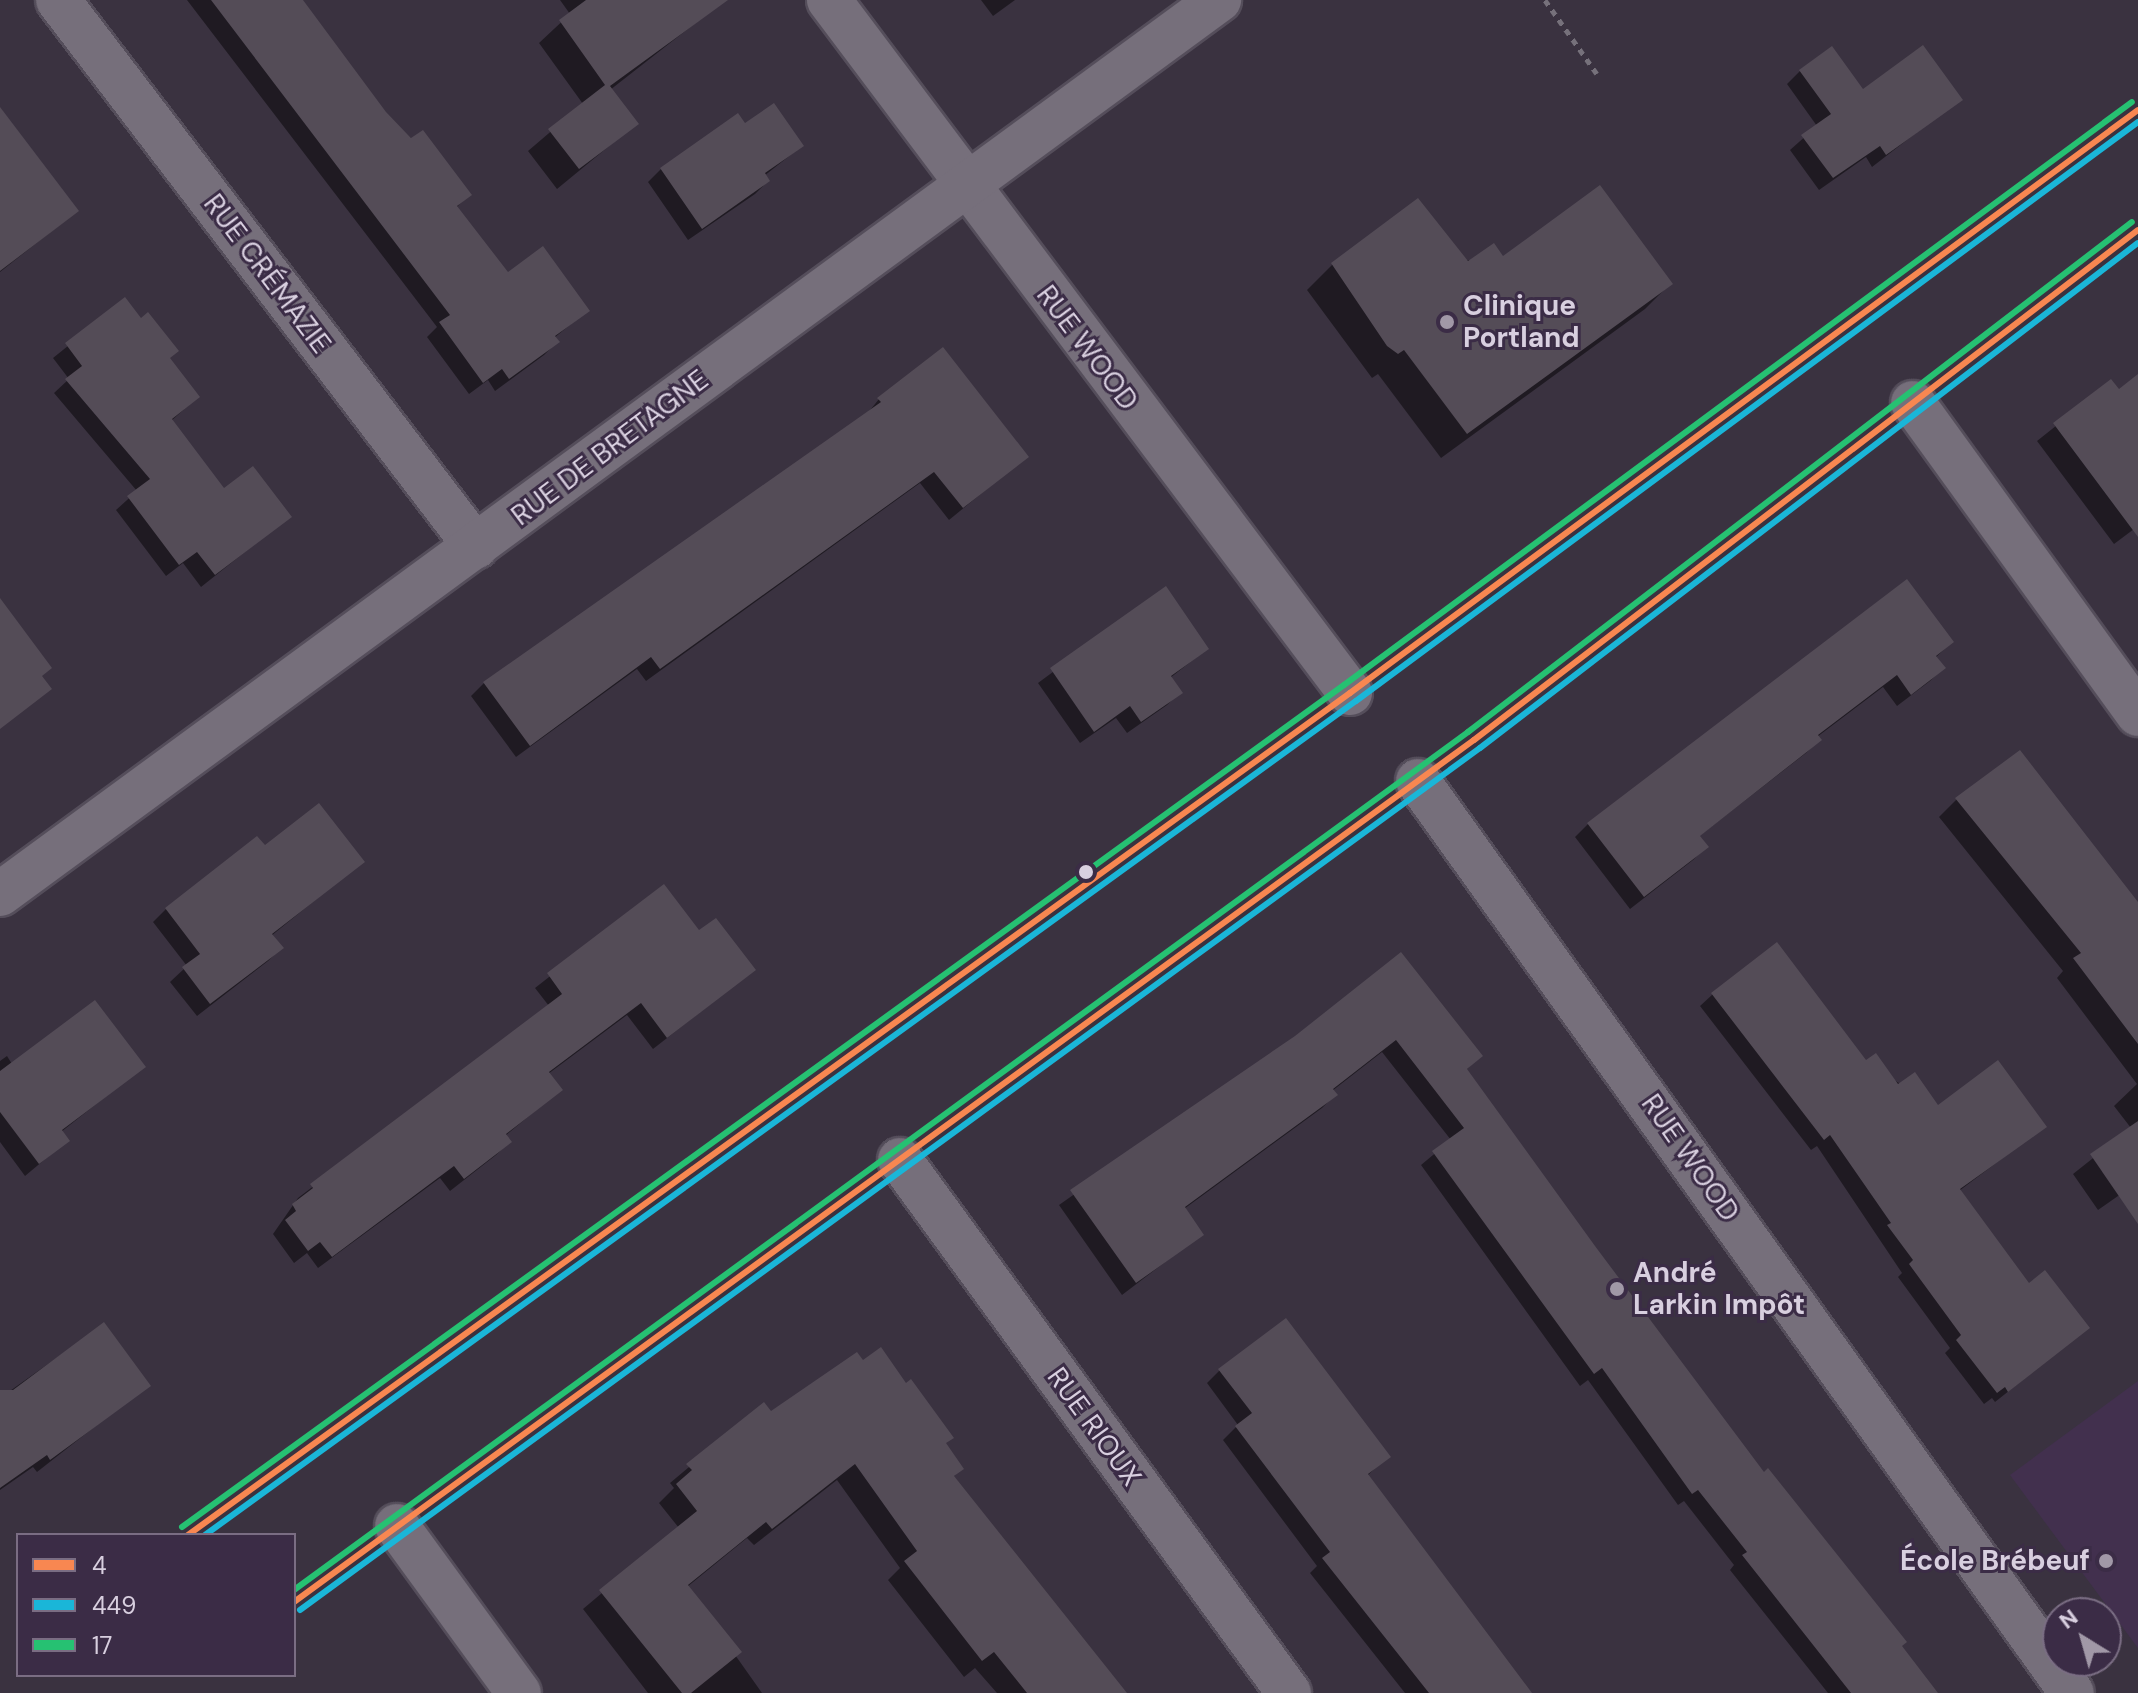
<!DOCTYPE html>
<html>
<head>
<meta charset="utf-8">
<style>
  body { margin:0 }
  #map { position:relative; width:2138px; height:1693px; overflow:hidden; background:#3a3240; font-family:"DM Sans",sans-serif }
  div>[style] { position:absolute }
  .built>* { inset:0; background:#42304e }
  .shadow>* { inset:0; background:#0007 }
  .building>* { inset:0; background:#544c57 }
  .path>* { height:5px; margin-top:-2.5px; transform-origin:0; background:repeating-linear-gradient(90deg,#76717b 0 6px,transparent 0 12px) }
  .roads { filter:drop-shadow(2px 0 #554e5b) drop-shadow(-2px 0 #554e5b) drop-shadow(0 2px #554e5b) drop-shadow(0 -2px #554e5b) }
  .minor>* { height:44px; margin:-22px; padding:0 22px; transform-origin:22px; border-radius:22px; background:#766f7b }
  .bus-1>* { height:6px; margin:-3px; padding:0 3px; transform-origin:3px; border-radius:3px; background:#f88751 }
  .bus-2>* { height:6px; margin:-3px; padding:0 3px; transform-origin:3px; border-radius:3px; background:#1ab6d8 }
  .bus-3>* { height:6px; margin:-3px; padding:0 3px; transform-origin:3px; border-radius:3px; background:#26c172 }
  .dots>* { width:22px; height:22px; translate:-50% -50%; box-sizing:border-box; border:4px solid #3b2c46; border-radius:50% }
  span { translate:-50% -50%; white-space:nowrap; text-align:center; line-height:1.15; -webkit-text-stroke:6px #3b2c46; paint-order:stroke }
  .street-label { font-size:28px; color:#d8cfdf }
  .poi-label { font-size:28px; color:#d8cfdf; font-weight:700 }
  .left { translate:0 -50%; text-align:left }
  .right { translate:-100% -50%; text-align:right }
  .legend { position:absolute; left:16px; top:1533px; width:280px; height:144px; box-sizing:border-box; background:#3b2c46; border:2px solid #7a6d83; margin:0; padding:10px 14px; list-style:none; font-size:24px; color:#d8cfdf }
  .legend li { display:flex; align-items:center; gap:16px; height:40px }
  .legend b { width:40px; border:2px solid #7a6d83 }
  .north { position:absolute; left:2042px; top:1597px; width:80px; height:80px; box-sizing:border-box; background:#3b2c46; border:2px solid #7a6d83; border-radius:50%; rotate:323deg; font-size:22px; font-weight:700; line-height:32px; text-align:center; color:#d8cfdf }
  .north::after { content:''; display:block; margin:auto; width:28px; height:36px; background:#a198a7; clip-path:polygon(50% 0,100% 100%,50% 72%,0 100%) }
</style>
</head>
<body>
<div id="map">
  <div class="built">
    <div style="clip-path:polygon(2138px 1381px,2138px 1648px,2010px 1475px)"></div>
  </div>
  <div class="shadow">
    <div style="clip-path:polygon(187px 0,302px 0,385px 113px,469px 194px,456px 208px,507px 275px,587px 311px,554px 338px,557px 342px,544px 355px,495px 391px,488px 380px,469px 394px,427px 337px,437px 327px)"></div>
    <div style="clip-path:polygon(560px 0,696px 0,707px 14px,610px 90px,636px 124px,557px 189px,528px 151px,583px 104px,539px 43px,570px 14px)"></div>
    <div style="clip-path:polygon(981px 0,1015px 0,993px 16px)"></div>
    <div style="clip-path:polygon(1800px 71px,1862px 92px,1960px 99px,1872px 167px,1866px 157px,1819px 190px,1790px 150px,1817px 126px,1787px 84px)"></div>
    <div style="clip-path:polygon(745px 126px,802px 146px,764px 176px,768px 181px,755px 194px,688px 240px,648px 182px,661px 169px)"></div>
    <div style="clip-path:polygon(0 127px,77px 211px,0 272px)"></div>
    <div style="clip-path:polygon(1502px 259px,1670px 284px,1645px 309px,1441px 458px,1378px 374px,1372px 378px,1307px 290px,1332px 265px)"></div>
    <div style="clip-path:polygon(125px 300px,198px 397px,171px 421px,223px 491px,289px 517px,201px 587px,183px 563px,166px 576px,116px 510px,137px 491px,54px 393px,69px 379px,53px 358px)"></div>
    <div style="clip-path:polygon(2138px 376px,2138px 526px,2114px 544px,2037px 441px,2111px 382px,2118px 391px)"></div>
    <div style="clip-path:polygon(879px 399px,1026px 457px,949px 520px,920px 483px,646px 681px,637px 669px,516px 757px,471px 696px,484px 683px,867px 414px)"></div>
    <div style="clip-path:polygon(1165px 589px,1207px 649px,1170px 678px,1180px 692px,1167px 705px,1127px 733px,1116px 718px,1080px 743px,1038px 683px)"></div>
    <div style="clip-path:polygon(1952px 642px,1935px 658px,1943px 668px,1930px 681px,1897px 706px,1883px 687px,1817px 737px,1819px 740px,1806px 753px,1698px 837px,1706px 847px,1693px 860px,1630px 909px,1575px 837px,1588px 824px)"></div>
    <div style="clip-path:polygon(1957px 799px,2138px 905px,2138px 1182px,2098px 1210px,2073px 1174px,2131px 1128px,2114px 1106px,2137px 1084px,2057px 978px,2063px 971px,1939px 817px)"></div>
    <div style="clip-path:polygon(362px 862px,271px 936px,281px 948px,268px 961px,197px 1016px,170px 982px,187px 966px,153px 922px,166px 909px)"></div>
    <div style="clip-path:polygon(664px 887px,699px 933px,754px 970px,653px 1049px,627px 1015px,548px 1074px,560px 1090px,505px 1136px,509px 1142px,496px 1155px,450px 1191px,440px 1178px,318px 1268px,307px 1253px,294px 1263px,273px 1234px,298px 1198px,549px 1006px,535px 988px)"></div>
    <div style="clip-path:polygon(1401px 955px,1480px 1056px,1466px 1070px,1594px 1247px,1763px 1475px,1936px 1693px,1828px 1693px,1730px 1570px,1734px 1565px,1684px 1501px,1678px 1505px,1588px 1380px,1580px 1386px,1421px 1165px,1451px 1140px,1382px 1052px,1332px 1091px,1335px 1095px,1322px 1108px,1184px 1209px,1202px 1234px,1122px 1295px,1059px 1205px,1296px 1038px)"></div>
    <div style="clip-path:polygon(1713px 994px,1866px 1062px,1938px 1108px,2044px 1127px,1959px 1191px,2028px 1286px,2088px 1328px,1995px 1402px,1992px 1398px,1984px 1404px,1945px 1353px,1950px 1348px,1898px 1277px,1902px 1273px,1817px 1146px,1811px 1150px,1700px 1006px)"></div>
    <div style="clip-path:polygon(7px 1056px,12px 1064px,143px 1067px,61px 1132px,68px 1140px,25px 1176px,0 1142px,0 1061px)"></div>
    <div style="clip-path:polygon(103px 1325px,148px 1385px,37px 1472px,33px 1467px,0 1490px,0 1398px)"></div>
    <div style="clip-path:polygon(1220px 1370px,1388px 1456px,1367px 1476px,1528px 1693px,1405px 1693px,1310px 1573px,1317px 1566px,1223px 1440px,1238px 1425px,1207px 1383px)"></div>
    <div style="clip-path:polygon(763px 1405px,771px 1413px,944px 1444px,962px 1468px,952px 1478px,1123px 1693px,997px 1693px,975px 1668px,964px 1677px,888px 1580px,900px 1568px,837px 1480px,754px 1545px,747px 1538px,687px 1587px,762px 1693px,648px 1693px,583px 1609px,679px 1528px,659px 1503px,674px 1488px,670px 1483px)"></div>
  </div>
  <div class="building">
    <div style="clip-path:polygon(211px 0,303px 0,386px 112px,411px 138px,423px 130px,472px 195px,457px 206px,508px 272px,543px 246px,590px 311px,555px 336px,560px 342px,509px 379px,502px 369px,483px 383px,439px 322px,450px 315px)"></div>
    <div style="clip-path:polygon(586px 0,728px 0,610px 86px,639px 124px,579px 169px,548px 129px,605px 85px,559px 20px)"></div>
    <div style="clip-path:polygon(1923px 45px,1963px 100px,1886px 155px,1880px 146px,1833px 178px,1801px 135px,1831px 114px,1799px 70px,1832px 46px,1863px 89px)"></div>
    <div style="clip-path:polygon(774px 103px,804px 146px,765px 173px,770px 181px,702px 229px,660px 168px,738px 113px,745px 123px)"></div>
    <div style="clip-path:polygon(0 107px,79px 211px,0 271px)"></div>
    <div style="clip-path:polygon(1600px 185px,1673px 284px,1467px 434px,1404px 350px,1398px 354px,1387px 346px,1331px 263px,1418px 198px,1468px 261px,1494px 243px,1503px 256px)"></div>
    <div style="clip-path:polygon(125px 297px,141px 318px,148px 312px,179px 351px,170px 358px,200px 397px,172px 419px,224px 488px,253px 466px,292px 517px,215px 575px,197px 552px,179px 565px,127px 496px,150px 479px,65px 379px,82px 366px,65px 343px)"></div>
    <div style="clip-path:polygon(943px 347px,1029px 457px,963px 508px,934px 472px,660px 669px,651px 657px,530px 746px,483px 682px,881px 402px,877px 398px)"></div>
    <div style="clip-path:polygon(2138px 374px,2138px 537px,2053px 423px,2111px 379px,2119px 389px)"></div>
    <div style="clip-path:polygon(1907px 579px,1954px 642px,1936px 656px,1946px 668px,1911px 695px,1897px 675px,1818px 735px,1822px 740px,1700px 836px,1709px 847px,1644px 897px,1587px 823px)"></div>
    <div style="clip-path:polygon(1166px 586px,1209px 649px,1171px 676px,1183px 693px,1141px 722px,1130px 706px,1094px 732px,1050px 668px)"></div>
    <div style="clip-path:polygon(0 598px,52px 668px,42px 676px,52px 689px,0 729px)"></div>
    <div style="clip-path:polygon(2020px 750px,2138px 902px,2138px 1044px,2073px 958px,2081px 953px,1955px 798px)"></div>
    <div style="clip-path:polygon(319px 803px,365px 862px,272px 934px,284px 948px,210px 1004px,182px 967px,200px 954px,165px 908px,257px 836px,265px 845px)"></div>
    <div style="clip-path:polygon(664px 884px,699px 930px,716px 918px,756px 970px,667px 1038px,641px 1003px,549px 1072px,563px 1090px,506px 1134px,512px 1142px,464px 1179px,454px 1166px,332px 1257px,320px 1242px,308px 1251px,285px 1220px,296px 1211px,292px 1204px,313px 1188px,310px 1184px,562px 994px,547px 973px)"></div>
    <div style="clip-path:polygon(1777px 942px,1866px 1060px,1876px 1053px,1898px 1084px,1915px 1072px,1938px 1105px,1998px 1060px,2047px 1127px,1960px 1189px,2029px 1283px,2045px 1270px,2090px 1328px,2008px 1392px,2005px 1387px,1997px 1393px,1956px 1340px,1961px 1335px,1909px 1264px,1913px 1260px,1887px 1225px,1891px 1223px,1830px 1135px,1824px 1140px,1711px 993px)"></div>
    <div style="clip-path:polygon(1401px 952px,1483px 1056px,1467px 1069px,1595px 1246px,1764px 1472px,1768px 1468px,1907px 1642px,1902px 1646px,1938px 1693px,1851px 1693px,1742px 1555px,1747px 1552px,1698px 1490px,1692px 1494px,1602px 1368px,1594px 1374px,1432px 1151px,1464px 1128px,1396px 1040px,1333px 1089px,1338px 1095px,1185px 1207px,1204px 1235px,1136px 1283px,1070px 1190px,1295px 1036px)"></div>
    <div style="clip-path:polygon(95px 1000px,146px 1067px,62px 1130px,70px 1141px,39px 1164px,0 1112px,0 1071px)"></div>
    <div style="clip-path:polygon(2138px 1121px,2138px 1224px,2090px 1154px)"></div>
    <div style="clip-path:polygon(1286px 1318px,1391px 1457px,1368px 1474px,1532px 1693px,1429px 1693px,1322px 1558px,1330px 1552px,1235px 1426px,1252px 1413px,1218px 1369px)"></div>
    <div style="clip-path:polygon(104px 1322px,151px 1386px,50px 1460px,47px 1455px,0 1488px,0 1390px,13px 1390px)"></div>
    <div style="clip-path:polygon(881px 1347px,906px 1383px,911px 1379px,954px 1438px,946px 1443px,964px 1469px,954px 1476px,1127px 1693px,1027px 1693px,994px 1652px,982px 1661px,904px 1561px,917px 1551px,855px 1464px,772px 1529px,766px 1522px,688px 1585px,742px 1652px,691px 1693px,682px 1693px,599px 1590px,697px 1511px,676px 1484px,692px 1470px,686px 1464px,764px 1402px,771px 1411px,857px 1352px,863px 1360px)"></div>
  </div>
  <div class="path">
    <div style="left:1545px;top:0;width:90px;rotate:54.9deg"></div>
  </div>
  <div class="roads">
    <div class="minor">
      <div style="left:58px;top:0;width:688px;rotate:52.61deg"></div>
      <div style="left:829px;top:0;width:867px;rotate:53.06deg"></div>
      <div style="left:1913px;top:403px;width:384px;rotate:54.1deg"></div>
      <div style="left:1418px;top:781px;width:1122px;rotate:54.36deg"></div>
      <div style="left:0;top:894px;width:1512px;rotate:-36.26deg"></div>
      <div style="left:900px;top:1160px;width:660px;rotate:53.88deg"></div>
      <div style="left:397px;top:1526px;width:207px;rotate:53.9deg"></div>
    </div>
  </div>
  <div class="bus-1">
    <div style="left:188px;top:1535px;width:1435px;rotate:-35.93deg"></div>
    <div style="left:1350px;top:693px;width:980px;rotate:-36.5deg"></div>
    <div style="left:294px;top:1602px;width:1461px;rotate:-36.15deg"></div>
    <div style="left:1474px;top:740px;width:837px;rotate:-37.53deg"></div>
  </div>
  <div class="bus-2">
    <div style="left:205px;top:1535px;width:1421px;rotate:-35.93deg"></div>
    <div style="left:1356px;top:701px;width:973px;rotate:-36.52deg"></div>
    <div style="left:300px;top:1610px;width:1461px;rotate:-36.15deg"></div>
    <div style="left:1480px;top:748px;width:829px;rotate:-37.51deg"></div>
  </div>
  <div class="bus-3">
    <div style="left:182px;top:1527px;width:1435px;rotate:-35.93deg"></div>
    <div style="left:1344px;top:685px;width:980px;rotate:-36.5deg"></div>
    <div style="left:294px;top:1590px;width:1454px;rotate:-36.16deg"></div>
    <div style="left:1468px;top:732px;width:837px;rotate:-37.53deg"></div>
  </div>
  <div class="dots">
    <div style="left:1447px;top:322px;background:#a198a7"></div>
    <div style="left:1086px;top:872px;background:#d8cfdf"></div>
    <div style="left:1617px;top:1289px;background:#a198a7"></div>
    <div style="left:2106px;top:1561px;background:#a198a7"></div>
  </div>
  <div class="street-label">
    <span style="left:267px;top:274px;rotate:53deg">RUE CRÉMAZIE</span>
    <span style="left:1087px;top:348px;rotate:53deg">RUE WOOD</span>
    <span style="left:610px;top:448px;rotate:-37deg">RUE DE BRETAGNE</span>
    <span style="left:1690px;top:1158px;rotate:55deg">RUE WOOD</span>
    <span style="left:1094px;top:1427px;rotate:54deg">RUE RIOUX</span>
  </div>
  <div class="poi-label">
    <span class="left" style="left:1463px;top:322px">Clinique<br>Portland</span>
    <span class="left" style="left:1633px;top:1289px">André<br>Larkin Impôt</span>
    <span class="right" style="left:2090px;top:1561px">École Brébeuf</span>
  </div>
  <ul class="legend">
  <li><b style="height:10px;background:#f88751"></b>4</li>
  <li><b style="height:10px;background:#1ab6d8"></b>449</li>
  <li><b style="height:10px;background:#26c172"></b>17</li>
  </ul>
  <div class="north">N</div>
</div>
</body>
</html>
